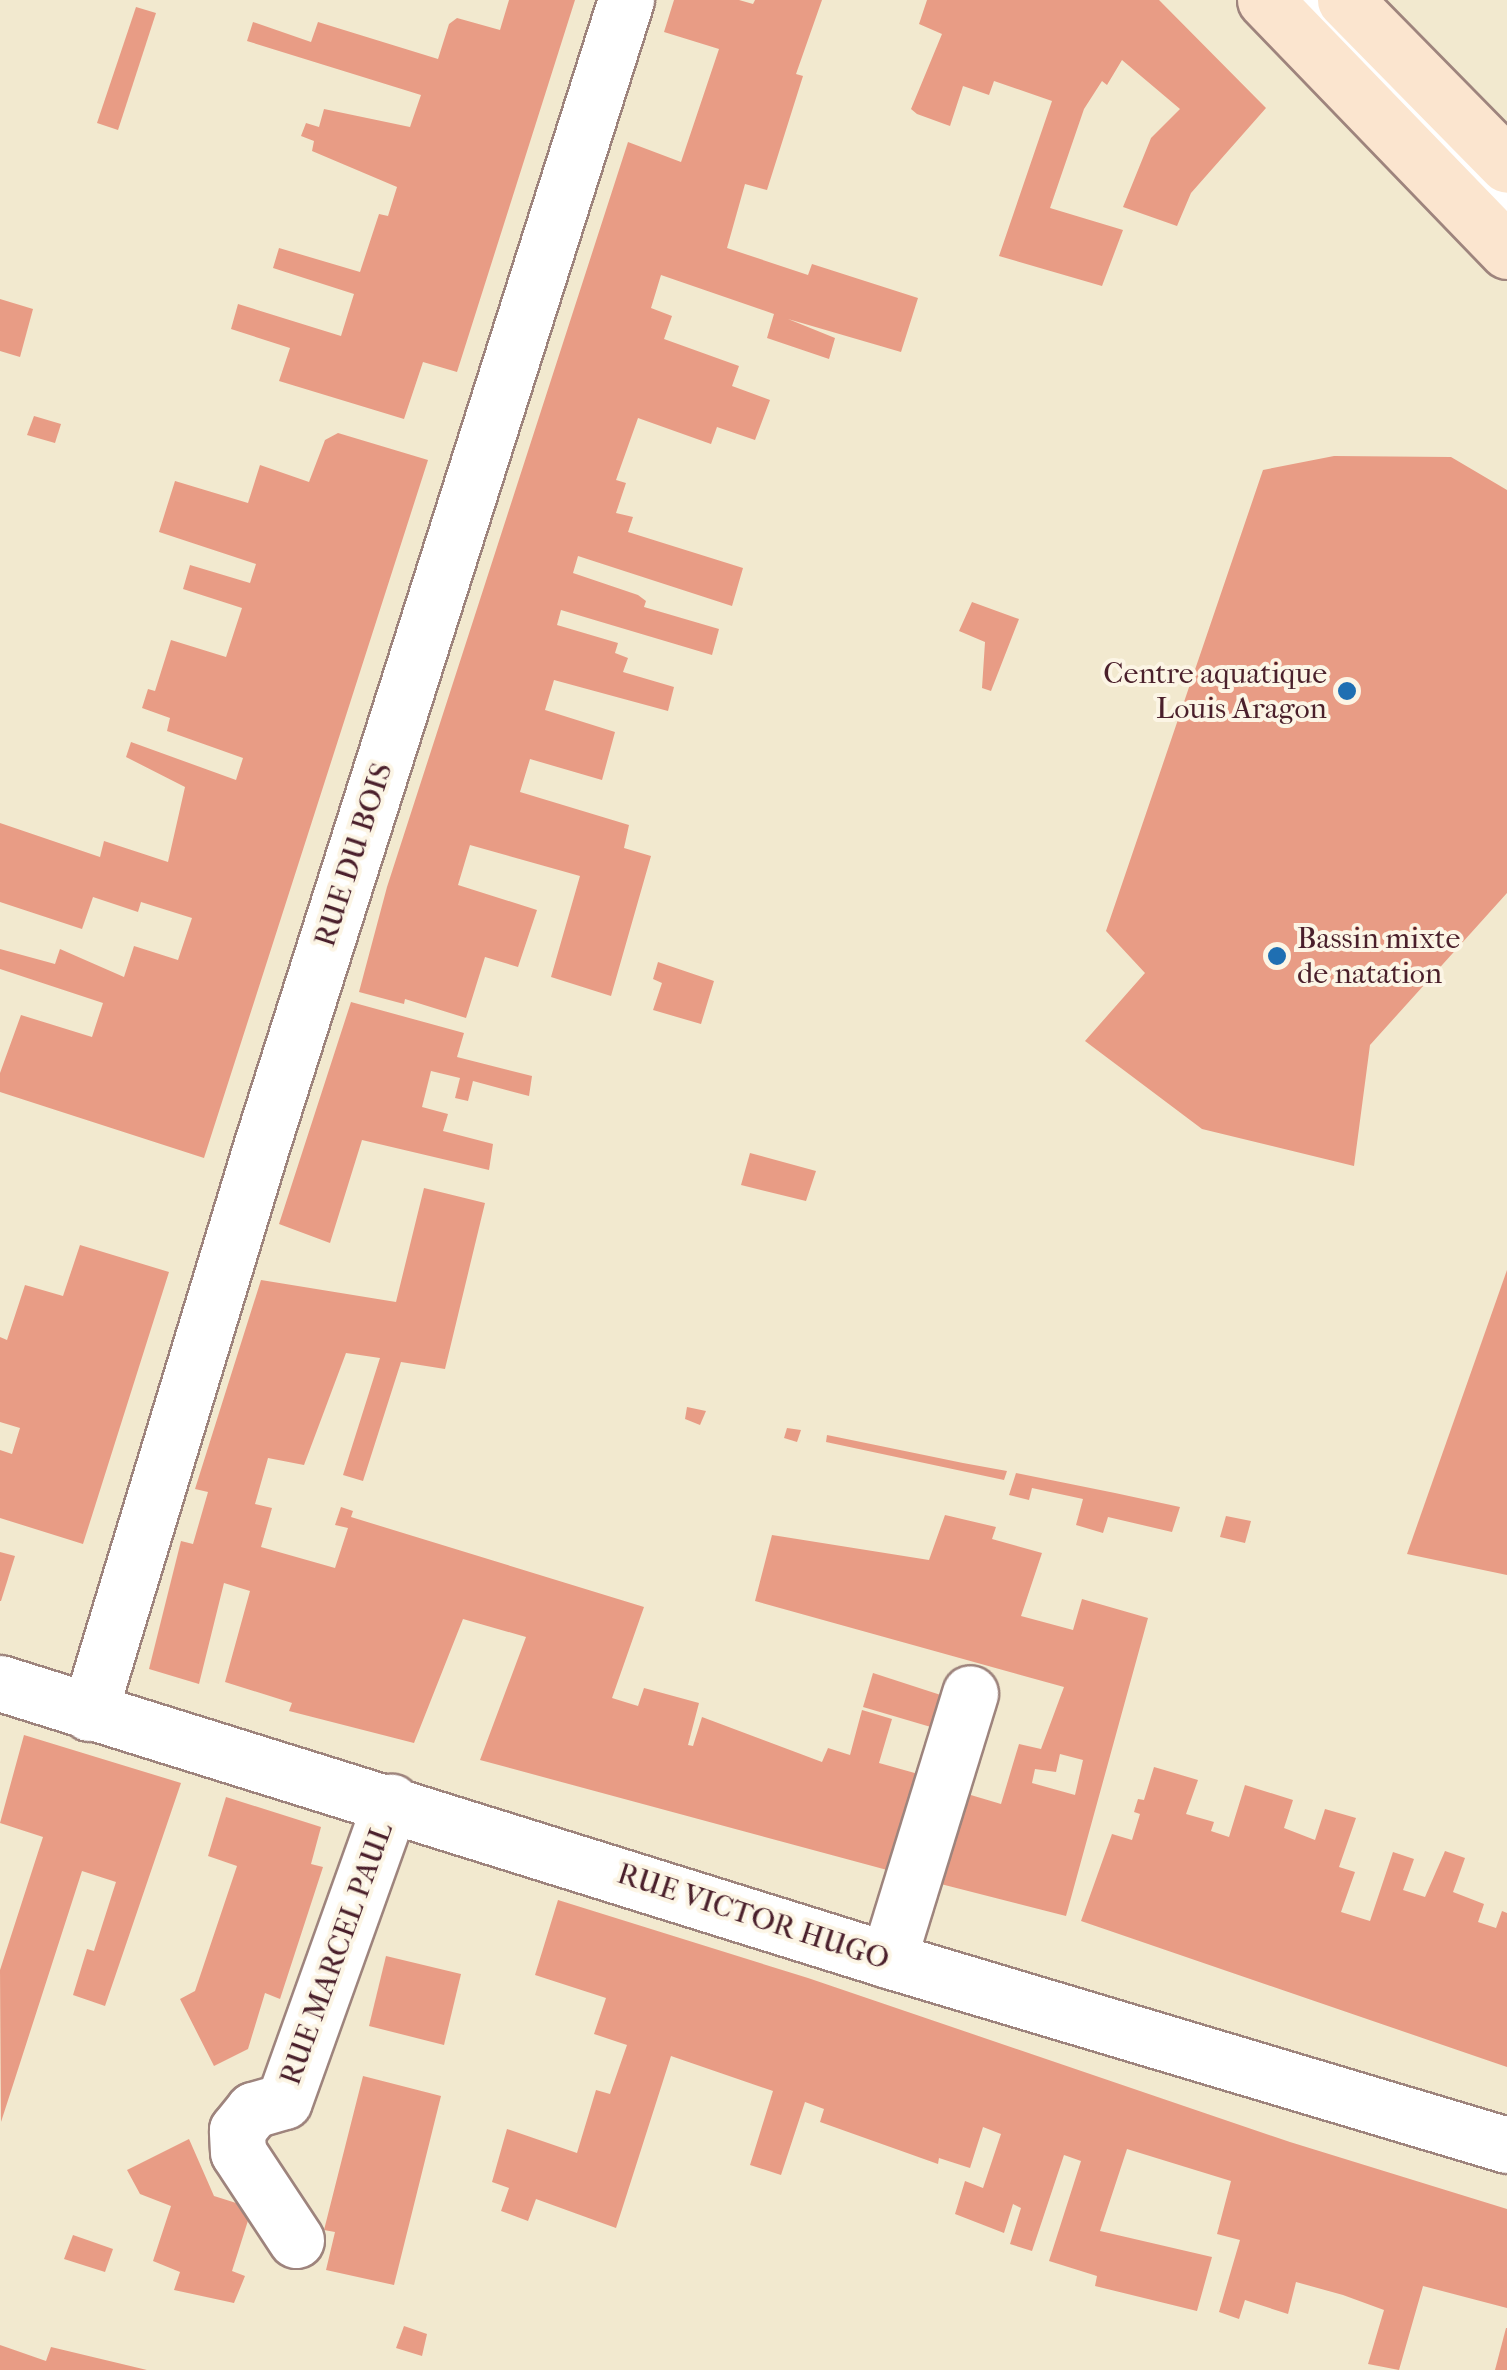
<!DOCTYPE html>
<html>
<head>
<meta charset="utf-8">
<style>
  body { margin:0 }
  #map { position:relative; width:1507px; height:2370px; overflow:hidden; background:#f2e9cf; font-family:"IM FELL French Canon",serif }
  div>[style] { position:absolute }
  .building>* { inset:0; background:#e89c85 }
  .roads { filter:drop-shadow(2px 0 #9e847d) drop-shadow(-2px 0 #9e847d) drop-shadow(0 2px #9e847d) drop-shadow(0 -2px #9e847d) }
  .service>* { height:32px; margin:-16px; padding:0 16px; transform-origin:16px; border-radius:16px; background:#fff }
  .minor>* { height:55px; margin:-27.5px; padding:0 27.5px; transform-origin:27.5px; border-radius:27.5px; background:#fff }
  .secondary>* { height:55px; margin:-27.5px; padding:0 27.5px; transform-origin:27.5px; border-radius:27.5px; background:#fbe5cf }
  .dots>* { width:28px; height:28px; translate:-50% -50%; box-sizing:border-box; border:5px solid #fcf5e5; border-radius:50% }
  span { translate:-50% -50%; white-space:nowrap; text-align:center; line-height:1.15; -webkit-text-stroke:8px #fcf5e5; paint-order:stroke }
  .poi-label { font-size:30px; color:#4a1f2b }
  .right { translate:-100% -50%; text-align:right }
  .left { translate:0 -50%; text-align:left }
  .street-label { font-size:30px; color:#4a1f2b }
</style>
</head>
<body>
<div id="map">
  <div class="building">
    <div style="clip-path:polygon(509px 0,575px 0,457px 372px,423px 362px,404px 419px,279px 381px,290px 348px,231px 329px,238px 304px,341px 336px,354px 294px,273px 268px,279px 248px,360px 272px,379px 214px,388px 216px,397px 187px,312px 151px,314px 141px,301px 136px,306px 123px,319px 127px,324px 109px,410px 127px,421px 95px,247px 41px,253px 22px,311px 42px,318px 22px,438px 59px,449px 24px,457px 18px,500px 30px)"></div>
    <div style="clip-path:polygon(674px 0,739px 0,753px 4px,755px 0,822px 0,796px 74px,803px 76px,767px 190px,745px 184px,727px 248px,808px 275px,812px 264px,918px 298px,901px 352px,788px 319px,835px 338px,829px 359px,767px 338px,774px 314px,661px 275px,651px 308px,672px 316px,664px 339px,739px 366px,732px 386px,770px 400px,755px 440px,717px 427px,711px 444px,638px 418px,616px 480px,626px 483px,616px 513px,633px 517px,628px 532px,743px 568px,732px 606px,578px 556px,573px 573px,638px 595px,646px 601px,644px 607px,719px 629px,712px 655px,561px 610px,557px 625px,618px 643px,615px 653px,628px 658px,623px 672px,674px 687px,668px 711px,554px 680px,545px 710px,615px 732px,602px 780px,530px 759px,520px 792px,629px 825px,624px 848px,651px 856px,611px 996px,551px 977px,580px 876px,470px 845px,458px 885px,537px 910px,518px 967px,485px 957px,466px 1018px,405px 999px,404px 1004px,359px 992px,387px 887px,628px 142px,681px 162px,719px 49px,664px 32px)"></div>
    <div style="clip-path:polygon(927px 0,1159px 0,1266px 108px,1191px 193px,1177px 226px,1123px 207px,1151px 138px,1180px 109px,1122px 60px,1107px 85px,1102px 81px,1084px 109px,1050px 208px,1123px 230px,1102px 286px,999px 256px,1052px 101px,994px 81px,989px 95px,963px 86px,950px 126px,917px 114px,911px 109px,942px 34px,919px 24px)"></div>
    <div style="clip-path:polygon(136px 7px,156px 13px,118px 130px,97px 123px)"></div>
    <div style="clip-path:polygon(0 299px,33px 309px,20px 357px,0 351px)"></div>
    <div style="clip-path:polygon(34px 416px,61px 424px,55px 443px,27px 435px)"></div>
    <div style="clip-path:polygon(338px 433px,428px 460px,204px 1158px,0 1092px,0 1073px,21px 1015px,92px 1037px,103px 1003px,0 969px,0 949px,55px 964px,60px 949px,124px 977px,134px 946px,178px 960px,192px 918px,141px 902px,138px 912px,93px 897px,82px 929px,0 902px,0 823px,100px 857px,104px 841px,168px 862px,185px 787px,126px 757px,131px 742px,236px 780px,243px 758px,167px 731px,170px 718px,142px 708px,148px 689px,155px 691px,171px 640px,226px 657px,242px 608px,183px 589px,190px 565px,250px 583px,256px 564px,159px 532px,175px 481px,248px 503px,260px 465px,309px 482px,325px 440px)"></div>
    <div style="clip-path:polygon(1334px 456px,1451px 457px,1507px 490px,1507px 893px,1370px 1045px,1354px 1166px,1202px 1129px,1085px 1041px,1145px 973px,1106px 931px,1263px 470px)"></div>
    <div style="clip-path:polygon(972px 602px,1019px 619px,991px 691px,982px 688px,985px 642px,959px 631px)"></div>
    <div style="clip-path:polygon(658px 962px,714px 981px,701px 1024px,653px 1010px,662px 983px,653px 979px)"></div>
    <div style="clip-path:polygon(351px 1002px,464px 1033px,457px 1057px,532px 1076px,529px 1096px,473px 1081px,468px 1101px,455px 1098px,460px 1078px,431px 1071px,422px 1107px,448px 1114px,443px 1131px,493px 1144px,489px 1170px,362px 1140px,330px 1243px,279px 1224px)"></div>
    <div style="clip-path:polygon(750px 1153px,816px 1171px,806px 1201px,741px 1185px)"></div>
    <div style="clip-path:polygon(424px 1188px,485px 1203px,445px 1369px,401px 1362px,363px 1481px,343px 1475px,380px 1358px,346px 1353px,304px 1465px,268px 1458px,255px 1504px,272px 1508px,261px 1547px,335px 1568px,348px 1528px,335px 1525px,341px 1507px,353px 1511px,351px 1517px,644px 1607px,612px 1698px,638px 1706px,644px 1688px,699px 1703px,688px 1745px,693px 1746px,702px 1717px,822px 1762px,828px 1748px,850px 1755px,862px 1710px,892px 1719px,879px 1763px,929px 1777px,902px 1874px,480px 1760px,526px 1637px,463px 1619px,414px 1743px,289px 1711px,292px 1703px,225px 1682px,250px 1591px,224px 1583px,199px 1684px,149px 1669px,181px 1541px,193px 1544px,208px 1492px,195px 1489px,261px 1280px,396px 1302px)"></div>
    <div style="clip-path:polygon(80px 1245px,169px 1272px,83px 1544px,0 1518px,0 1450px,12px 1454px,20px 1428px,0 1422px,0 1337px,7px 1340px,25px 1285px,63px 1296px)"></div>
    <div style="clip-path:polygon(1507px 1270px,1507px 1575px,1407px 1554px)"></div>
    <div style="clip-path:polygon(687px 1407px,706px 1411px,700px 1425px,685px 1419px)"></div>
    <div style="clip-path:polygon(787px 1428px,801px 1430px,797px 1442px,784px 1438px)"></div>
    <div style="clip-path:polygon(827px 1435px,963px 1463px,1007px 1471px,1004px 1480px,826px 1442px)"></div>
    <div style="clip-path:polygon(1016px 1473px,1115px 1493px,1180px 1507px,1172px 1532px,1108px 1517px,1103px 1533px,1076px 1525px,1083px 1499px,1032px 1488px,1029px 1500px,1009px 1495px)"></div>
    <div style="clip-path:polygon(evenodd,945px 1515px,996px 1527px,992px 1539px,1042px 1553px,1021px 1616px,1073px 1630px,1082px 1599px,1148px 1618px,1066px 1916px,929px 1881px,954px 1790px,1001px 1804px,1019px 1744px,1041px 1749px,1064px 1687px,755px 1601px,772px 1535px,929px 1560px,945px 1515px,1060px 1754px,1083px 1760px,1075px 1795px,1032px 1783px,1035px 1769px,1056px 1772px,1060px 1754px)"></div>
    <div style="clip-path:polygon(1226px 1516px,1251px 1521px,1245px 1543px,1220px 1537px)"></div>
    <div style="clip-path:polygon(0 1552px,15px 1556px,1px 1601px,0 1601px)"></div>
    <div style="clip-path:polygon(873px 1673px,950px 1698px,941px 1730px,863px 1707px)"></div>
    <div style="clip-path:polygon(24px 1735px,181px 1783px,105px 2006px,73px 1995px,87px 1949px,94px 1951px,116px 1882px,82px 1871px,1px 2122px,0 1970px,43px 1837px,0 1823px)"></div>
    <div style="clip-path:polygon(1154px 1767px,1198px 1780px,1186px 1814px,1214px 1822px,1211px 1831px,1229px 1837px,1245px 1785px,1293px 1800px,1284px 1828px,1315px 1840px,1325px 1809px,1356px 1818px,1339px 1867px,1355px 1872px,1341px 1912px,1370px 1921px,1393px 1852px,1414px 1859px,1403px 1890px,1425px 1897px,1445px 1851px,1465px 1858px,1453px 1892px,1484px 1904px,1478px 1922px,1496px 1928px,1502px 1911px,1507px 1913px,1507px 2067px,1081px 1921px,1112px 1834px,1132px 1840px,1140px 1814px,1134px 1812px,1138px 1799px,1144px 1800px)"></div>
    <div style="clip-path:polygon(226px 1797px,321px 1827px,311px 1864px,323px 1867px,280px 1999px,265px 1993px,248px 2049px,214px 2066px,180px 1999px,195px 1991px,237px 1866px,208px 1856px)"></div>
    <div style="clip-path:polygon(558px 1900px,808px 1978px,1290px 2142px,1507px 2209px,1507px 2308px,1423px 2286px,1399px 2370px,1368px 2364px,1384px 2310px,1343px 2295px,1296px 2282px,1288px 2314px,1245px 2300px,1239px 2319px,1219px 2312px,1240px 2240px,1217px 2234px,1231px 2181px,1127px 2149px,1100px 2231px,1212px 2257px,1197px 2311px,1095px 2286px,1097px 2276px,1049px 2261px,1081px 2161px,1064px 2155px,1032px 2251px,1010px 2244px,1021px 2208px,1013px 2204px,1004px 2233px,955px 2214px,965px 2181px,983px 2188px,1001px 2134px,983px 2127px,970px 2168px,939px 2158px,938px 2164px,820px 2122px,824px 2109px,805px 2102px,781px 2175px,750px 2165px,773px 2091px,671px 2056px,616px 2228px,536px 2199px,528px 2221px,501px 2211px,509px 2188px,492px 2182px,507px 2129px,577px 2153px,596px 2090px,610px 2094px,627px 2045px,594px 2034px,606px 1998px,535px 1975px)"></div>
    <div style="clip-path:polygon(386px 1956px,461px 1974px,444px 2045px,369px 2026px)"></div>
    <div style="clip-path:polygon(363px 2076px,441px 2096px,394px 2285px,326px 2270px,335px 2232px,324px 2230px)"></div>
    <div style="clip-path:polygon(189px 2139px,214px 2196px,252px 2208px,232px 2271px,245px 2276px,234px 2303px,174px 2290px,180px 2272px,153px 2261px,171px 2206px,140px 2194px,127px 2170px)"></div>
    <div style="clip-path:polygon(73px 2235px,113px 2249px,105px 2272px,64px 2259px)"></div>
    <div style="clip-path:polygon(404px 2326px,427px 2334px,422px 2356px,396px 2348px)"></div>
    <div style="clip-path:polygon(1507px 2328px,1507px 2370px,1495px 2370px,1506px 2328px)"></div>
    <div style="clip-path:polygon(0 2345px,46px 2361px,51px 2347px,147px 2370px,0 2370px)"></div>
  </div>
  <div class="roads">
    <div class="service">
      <div style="left:1304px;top:0;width:291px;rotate:45.7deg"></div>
    </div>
    <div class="minor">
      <div style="left:0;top:1683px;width:930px;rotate:17.32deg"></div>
      <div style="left:888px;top:1960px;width:646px;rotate:16.64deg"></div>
      <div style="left:89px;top:1713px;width:592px;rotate:-73.1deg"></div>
      <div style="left:261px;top:1147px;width:1204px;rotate:-72.35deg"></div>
      <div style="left:888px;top:1960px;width:279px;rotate:-72.9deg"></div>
      <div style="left:296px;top:2240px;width:105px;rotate:-123.4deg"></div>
      <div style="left:238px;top:2152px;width:22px;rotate:-93deg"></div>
      <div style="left:237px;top:2130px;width:26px;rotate:-51deg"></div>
      <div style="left:253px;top:2110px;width:32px;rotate:-16deg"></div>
      <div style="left:284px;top:2101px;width:318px;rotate:-70.3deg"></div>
    </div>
    <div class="secondary">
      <div style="left:1265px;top:0;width:349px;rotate:46deg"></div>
      <div style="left:1345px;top:0;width:231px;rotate:45.5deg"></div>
    </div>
  </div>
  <div class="dots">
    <div style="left:1347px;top:691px;background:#1f6fb2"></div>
    <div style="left:1277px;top:956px;background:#1f6fb2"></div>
  </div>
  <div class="poi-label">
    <span class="right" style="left:1327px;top:691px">Centre aquatique<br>Louis Aragon</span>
    <span class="left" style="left:1297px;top:956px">Bassin mixte<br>de natation</span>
  </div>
  <div class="street-label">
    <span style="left:354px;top:855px;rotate:-72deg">RUE DU BOIS</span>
    <span style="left:753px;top:1917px;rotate:18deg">RUE VICTOR HUGO</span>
    <span style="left:337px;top:1954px;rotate:-70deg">RUE MARCEL PAUL</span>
  </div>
</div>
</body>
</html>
